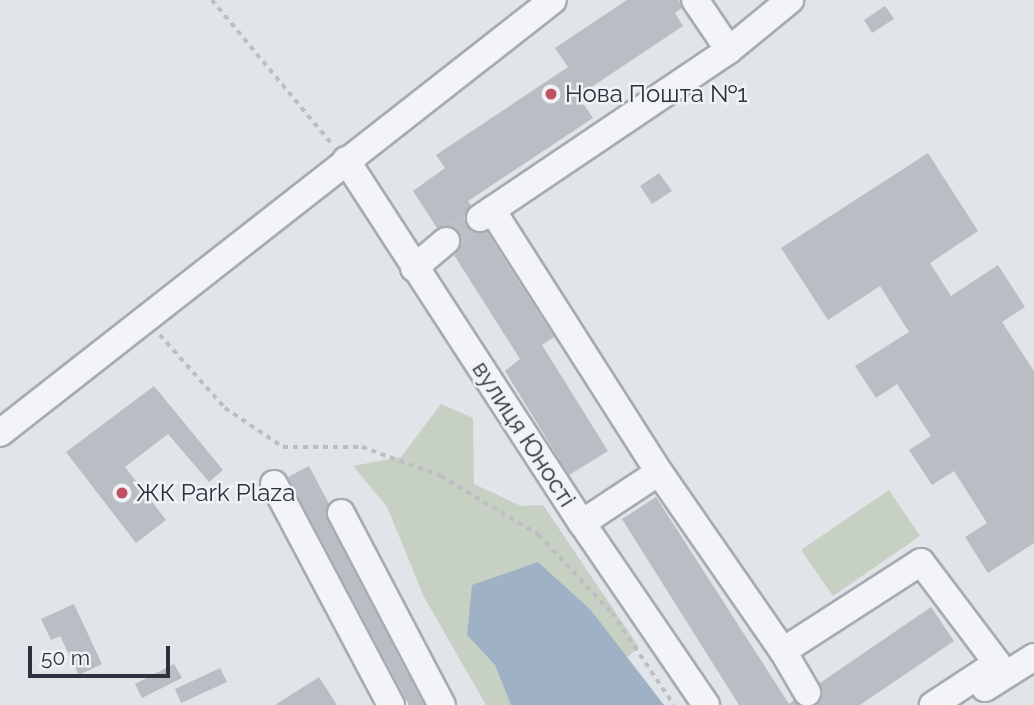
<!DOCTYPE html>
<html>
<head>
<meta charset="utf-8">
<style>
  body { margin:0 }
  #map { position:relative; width:1034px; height:705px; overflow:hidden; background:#e1e4e8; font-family:Raleway,sans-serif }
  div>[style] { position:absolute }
  .green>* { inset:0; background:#c6d1c3 }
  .water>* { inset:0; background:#9fb1c4 }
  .building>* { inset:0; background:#b9bdc4 }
  .minor-tunnel>* { height:26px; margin-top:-13px; transform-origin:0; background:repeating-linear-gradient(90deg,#bdc0c6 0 26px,transparent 0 39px) }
  .path>* { height:3.5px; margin-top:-1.75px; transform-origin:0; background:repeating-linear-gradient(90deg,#bbbec3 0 5px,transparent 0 10px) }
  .roads { filter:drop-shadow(2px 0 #a7abb2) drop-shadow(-2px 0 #a7abb2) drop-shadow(0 2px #a7abb2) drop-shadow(0 -2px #a7abb2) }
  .minor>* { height:26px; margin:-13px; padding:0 13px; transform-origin:13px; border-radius:13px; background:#f3f4f7 }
  .dots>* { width:19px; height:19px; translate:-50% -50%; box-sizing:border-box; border:4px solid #f0f2f6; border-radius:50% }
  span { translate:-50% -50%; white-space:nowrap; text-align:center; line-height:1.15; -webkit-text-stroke:5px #f0f2f6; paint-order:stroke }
  .poi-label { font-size:24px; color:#2b323e }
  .left { translate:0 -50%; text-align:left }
  .street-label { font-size:24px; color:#2b323e }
  .scale { position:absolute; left:28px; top:646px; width:142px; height:32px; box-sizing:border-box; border:4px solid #2b323e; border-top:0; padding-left:9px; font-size:21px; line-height:24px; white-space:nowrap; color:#2b323e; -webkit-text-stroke:5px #f0f2f6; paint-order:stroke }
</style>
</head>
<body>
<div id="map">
  <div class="green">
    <div style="clip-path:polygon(441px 404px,473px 418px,474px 484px,521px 506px,543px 505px,639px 647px,626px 658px,590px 609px,538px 562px,473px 585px,467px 635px,495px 665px,520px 705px,486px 705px,424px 597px,387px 507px,353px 466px,401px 457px)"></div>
    <div style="clip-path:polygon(889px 490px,920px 536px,833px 596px,801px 550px)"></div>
  </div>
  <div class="water">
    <div style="clip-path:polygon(538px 562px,590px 609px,664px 705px,511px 705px,495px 665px,467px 635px,472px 585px)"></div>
  </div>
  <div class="building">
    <div style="clip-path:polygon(627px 0,679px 0,682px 8px,675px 13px,683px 26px,578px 96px,593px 118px,468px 201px,471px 205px,464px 218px,472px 232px,487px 232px,554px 337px,542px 345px,608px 451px,569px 475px,505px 371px,520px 359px,454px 255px,461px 246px,458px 231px,451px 226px,437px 228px,413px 191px,445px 168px,436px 155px,568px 67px,555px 48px)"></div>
    <div style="clip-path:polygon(885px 6px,894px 19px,872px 33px,864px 20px)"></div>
    <div style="clip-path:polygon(928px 153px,978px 231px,930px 263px,951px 296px,998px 265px,1025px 307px,1002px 322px,1034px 371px,1034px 543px,988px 573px,965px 537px,987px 523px,954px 471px,932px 485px,909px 450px,931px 436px,897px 384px,876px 398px,855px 366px,909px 332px,880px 286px,828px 320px,781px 248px)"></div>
    <div style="clip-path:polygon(659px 173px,672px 191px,652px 204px,640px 186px)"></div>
    <div style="clip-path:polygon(154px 386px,223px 470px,209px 482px,168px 434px,125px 467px,166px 520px,136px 543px,66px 452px)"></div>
    <div style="clip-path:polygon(309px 466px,329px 504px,327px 520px,424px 705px,409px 705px,288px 477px)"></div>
    <div style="clip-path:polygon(656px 497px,789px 704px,794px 700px,798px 705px,739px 705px,622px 519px)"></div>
    <div style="clip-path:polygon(74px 604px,102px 664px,79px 675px,60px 636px,51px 640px,41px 619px)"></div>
    <div style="clip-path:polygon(931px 607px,954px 641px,860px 705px,816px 705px,823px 693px,820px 683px)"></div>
    <div style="clip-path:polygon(174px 664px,182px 678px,142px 698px,135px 684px)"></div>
    <div style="clip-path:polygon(220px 668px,227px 682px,181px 703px,175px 689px)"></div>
    <div style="clip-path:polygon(319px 677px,337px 705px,275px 705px)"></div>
  </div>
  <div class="minor-tunnel">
    <div style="left:446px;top:241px;width:41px;rotate:-34.1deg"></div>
  </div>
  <div class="path">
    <div style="left:212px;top:0;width:189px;rotate:50.2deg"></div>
    <div style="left:160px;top:335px;width:98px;rotate:48.3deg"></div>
    <div style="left:225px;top:408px;width:70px;rotate:33.9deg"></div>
    <div style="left:283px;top:447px;width:79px"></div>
    <div style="left:362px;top:447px;width:84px;rotate:20.2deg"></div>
    <div style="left:441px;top:476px;width:114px;rotate:31deg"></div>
    <div style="left:539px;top:535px;width:107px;rotate:46.9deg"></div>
    <div style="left:612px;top:613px;width:111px;rotate:56deg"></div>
  </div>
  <div class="roads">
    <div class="minor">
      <div style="left:729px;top:50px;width:79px;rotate:-39.3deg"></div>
      <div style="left:346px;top:160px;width:433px;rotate:57deg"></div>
      <div style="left:582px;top:523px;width:220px;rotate:55.7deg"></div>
      <div style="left:492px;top:210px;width:286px;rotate:-34deg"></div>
      <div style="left:729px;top:50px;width:60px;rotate:-124.2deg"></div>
      <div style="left:480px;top:218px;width:14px;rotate:-34deg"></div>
      <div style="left:492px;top:210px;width:311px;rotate:57.5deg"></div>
      <div style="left:414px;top:268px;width:42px;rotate:-40.2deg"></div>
      <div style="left:0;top:433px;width:702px;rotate:-38.06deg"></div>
      <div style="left:274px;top:484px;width:250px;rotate:62.1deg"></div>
      <div style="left:341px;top:513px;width:217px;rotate:62.3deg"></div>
      <div style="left:582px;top:523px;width:92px;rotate:-33.5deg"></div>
      <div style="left:659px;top:472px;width:218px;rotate:55.3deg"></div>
      <div style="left:783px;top:651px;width:164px;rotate:-32.8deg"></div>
      <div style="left:921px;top:562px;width:126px;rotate:53deg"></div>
      <div style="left:997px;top:663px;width:77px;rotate:146.7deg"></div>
      <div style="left:783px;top:651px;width:48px;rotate:59.7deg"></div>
      <div style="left:985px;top:688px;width:58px;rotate:-32.3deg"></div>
    </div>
  </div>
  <div class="dots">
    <div style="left:551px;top:94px;background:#c15263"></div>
    <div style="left:122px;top:493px;background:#c15263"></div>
  </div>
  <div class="poi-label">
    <span class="left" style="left:565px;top:94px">Нова Пошта №1</span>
    <span class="left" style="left:136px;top:493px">ЖК Park Plaza</span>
  </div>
  <div class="street-label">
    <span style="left:524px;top:434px;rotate:57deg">вулиця Юності</span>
  </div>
  <div class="scale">50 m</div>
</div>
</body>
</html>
